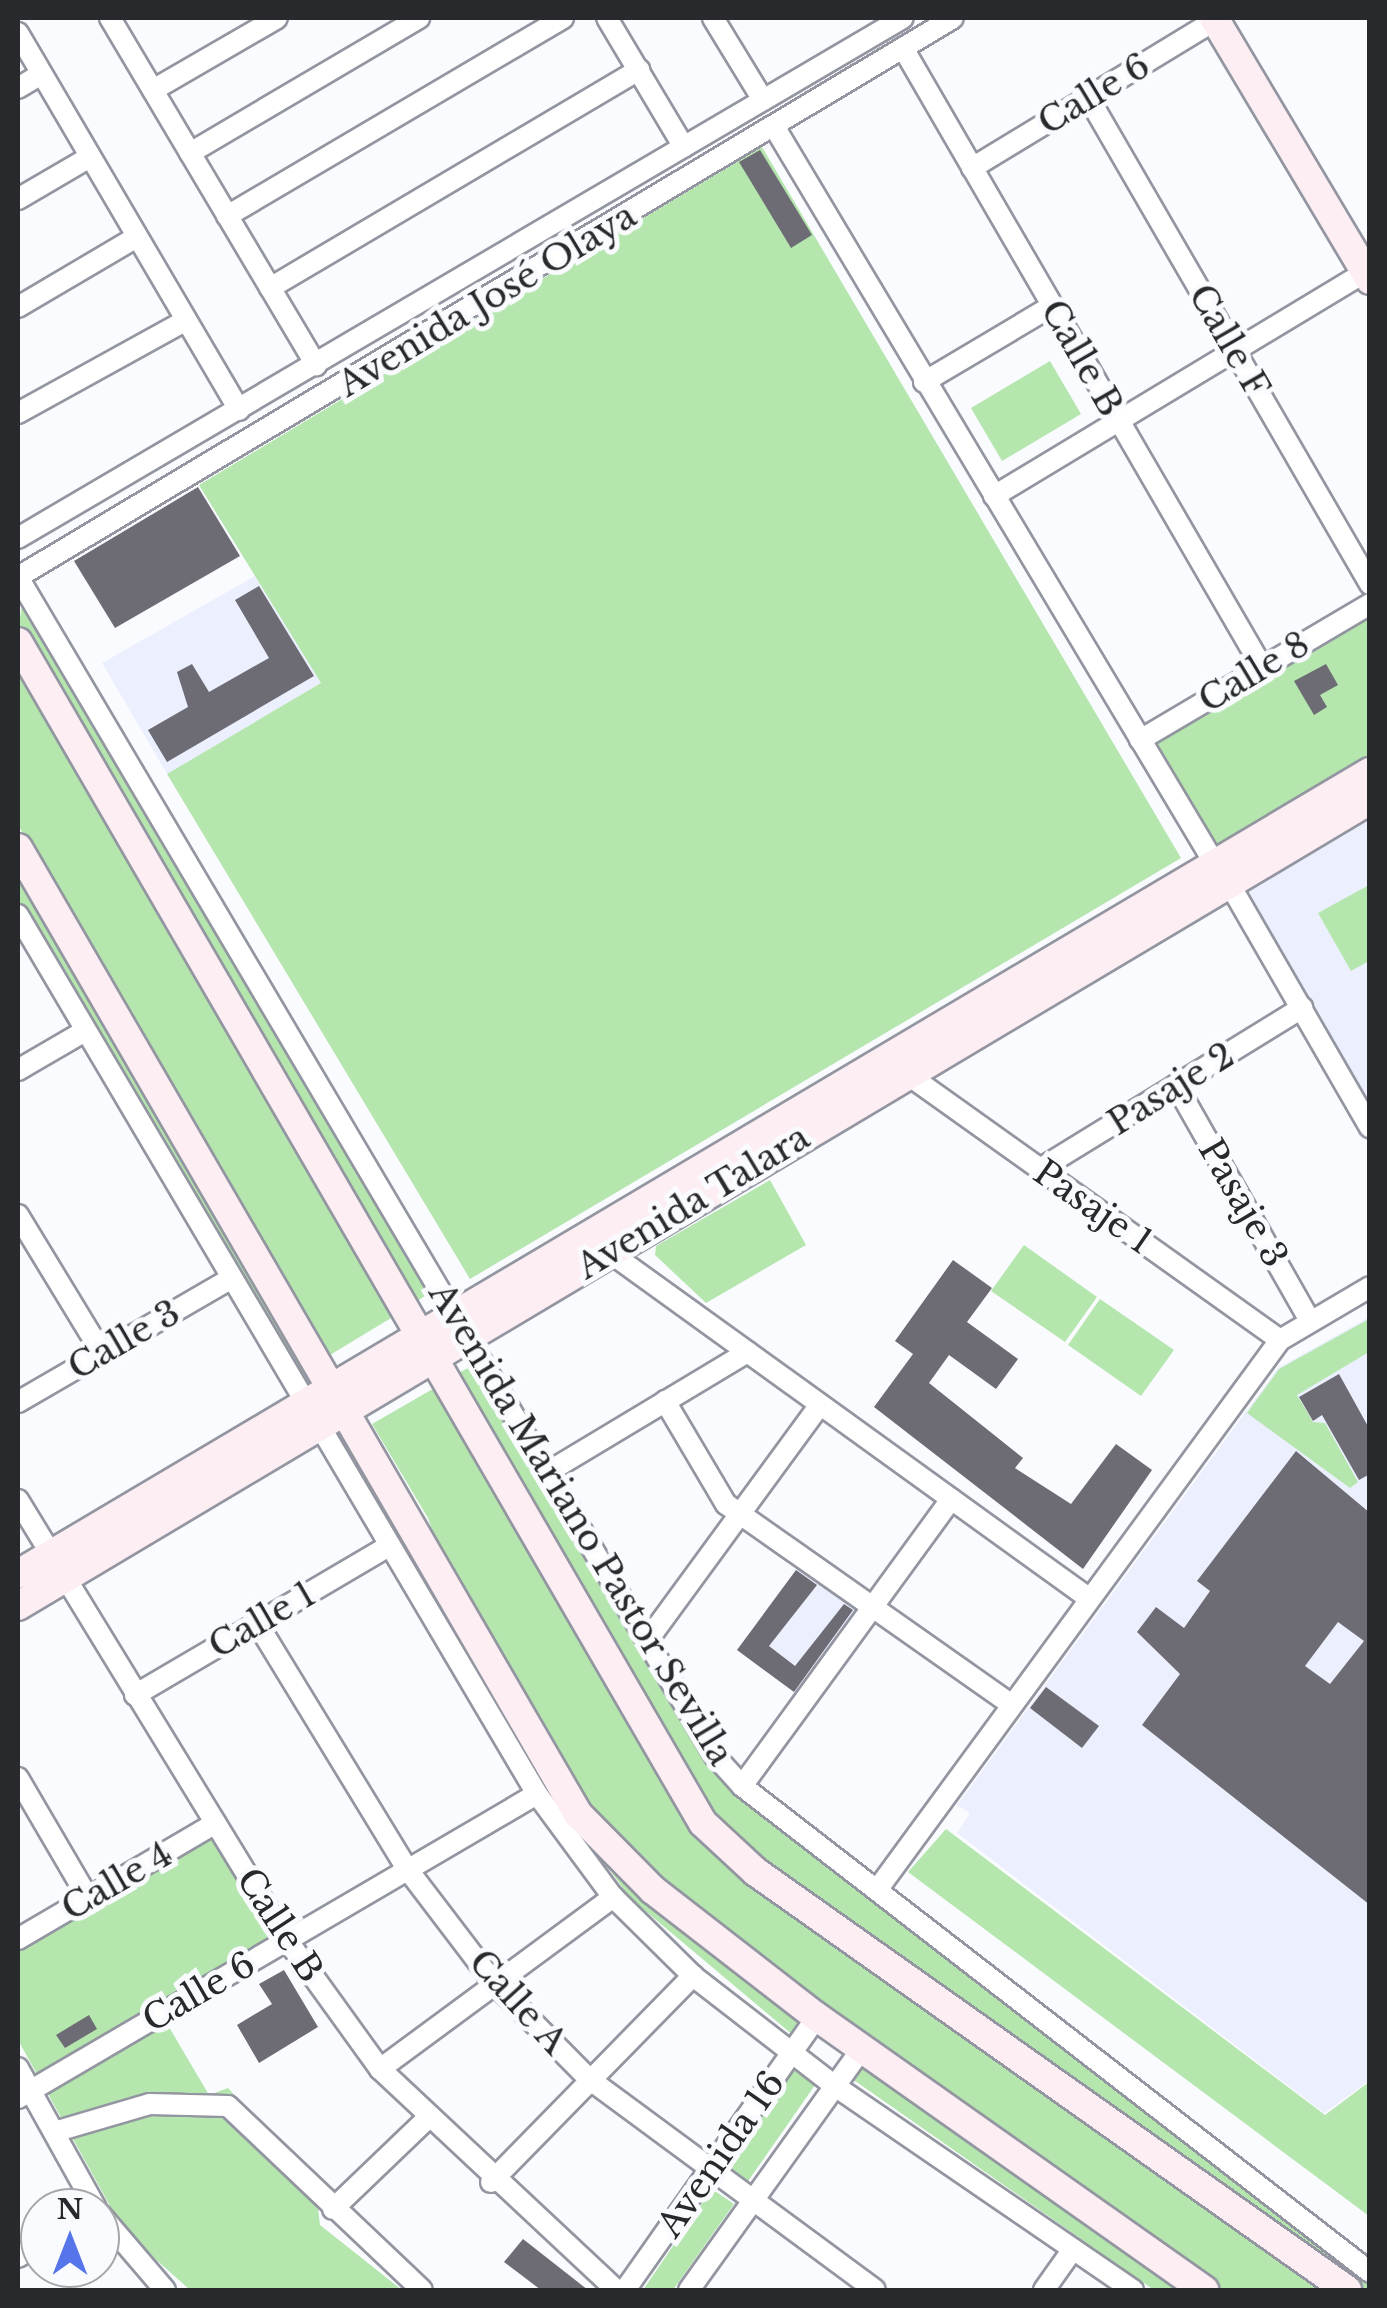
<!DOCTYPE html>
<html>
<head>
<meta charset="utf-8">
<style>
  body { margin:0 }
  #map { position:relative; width:1387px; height:2308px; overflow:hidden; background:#fafbff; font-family:"Libre Baskerville",serif }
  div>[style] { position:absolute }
  .built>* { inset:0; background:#ecf0fe }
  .green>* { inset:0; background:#b4e6ae }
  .building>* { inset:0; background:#6d6b74 }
  .roads { filter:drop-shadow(2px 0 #9396a0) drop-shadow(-2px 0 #9396a0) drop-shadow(0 2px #9396a0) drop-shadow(0 -2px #9396a0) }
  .street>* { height:20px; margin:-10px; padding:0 10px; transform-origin:10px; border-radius:10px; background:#fff }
  .secondary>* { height:28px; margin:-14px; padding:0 14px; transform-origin:14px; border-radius:14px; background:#fceef2 }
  span { translate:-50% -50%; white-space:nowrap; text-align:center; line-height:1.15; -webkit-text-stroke:10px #fafbff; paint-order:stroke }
  .street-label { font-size:35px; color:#28292d }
  .frame { position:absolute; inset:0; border:20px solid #28292d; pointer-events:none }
  .north { position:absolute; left:20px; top:2188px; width:100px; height:100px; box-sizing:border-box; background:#fafbff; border:2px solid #a6a7ab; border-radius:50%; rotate:0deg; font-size:28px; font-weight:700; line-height:40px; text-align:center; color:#28292d }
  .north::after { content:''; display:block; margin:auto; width:35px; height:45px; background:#5775ea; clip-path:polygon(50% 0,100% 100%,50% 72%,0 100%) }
</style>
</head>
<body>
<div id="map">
  <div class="built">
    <div style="clip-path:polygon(255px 576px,321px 683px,167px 774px,102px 663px)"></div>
    <div style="clip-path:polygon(1369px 818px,1369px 1107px,1249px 900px,1250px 888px)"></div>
    <div style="clip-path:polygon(1369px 1317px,1369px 2081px,1324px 2113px,957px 1833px,970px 1813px,957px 1805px,1278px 1368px)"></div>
    <div style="clip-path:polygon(798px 1567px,863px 1615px,802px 1697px,737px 1650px)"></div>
  </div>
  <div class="green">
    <div style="clip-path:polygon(762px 147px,1181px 858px,470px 1279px,167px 774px,321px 683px,199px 485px)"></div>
    <div style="clip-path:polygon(1050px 361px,1081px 414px,1002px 461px,971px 408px)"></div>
    <div style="clip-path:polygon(23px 600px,433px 1291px,414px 1303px,18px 629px)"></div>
    <div style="clip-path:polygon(1369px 614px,1369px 758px,1216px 849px,1153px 743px)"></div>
    <div style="clip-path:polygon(18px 670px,396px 1315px,330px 1355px,18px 825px)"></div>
    <div style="clip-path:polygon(18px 870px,311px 1365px,296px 1375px,18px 900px)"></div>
    <div style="clip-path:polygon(1369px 885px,1369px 961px,1351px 971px,1318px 913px)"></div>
    <div style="clip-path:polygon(770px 1180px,806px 1245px,706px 1303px,655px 1255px,656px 1246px)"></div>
    <div style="clip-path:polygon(1024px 1245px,1097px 1297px,1065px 1342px,991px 1291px)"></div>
    <div style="clip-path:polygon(1100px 1299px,1174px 1350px,1141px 1396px,1068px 1345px)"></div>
    <div style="clip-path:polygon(1369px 1319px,1369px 1352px,1297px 1395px,1313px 1422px,1325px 1423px,1358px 1482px,1350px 1488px,1247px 1413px,1279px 1369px)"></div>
    <div style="clip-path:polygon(475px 1364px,650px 1665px,791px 1834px,1369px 2281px,1369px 2290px,1354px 2290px,764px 1867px,696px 1790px,457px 1374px)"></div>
    <div style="clip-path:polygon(438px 1386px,737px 1868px,1324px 2290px,1222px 2290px,821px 2004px,621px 1845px,568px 1779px,448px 1578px,428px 1518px,372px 1424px)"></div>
    <div style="clip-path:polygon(513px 1736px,606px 1855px,808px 2020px,794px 2036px,630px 1898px)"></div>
    <div style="clip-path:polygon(946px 1829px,1325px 2115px,1369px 2082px,1369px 2216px,908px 1872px)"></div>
    <div style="clip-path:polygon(210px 1837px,275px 1940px,159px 2010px,209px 2095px,228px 2088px,315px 2184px,320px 2225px,402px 2290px,190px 2290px,124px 2231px,18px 2040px,18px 1946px)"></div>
    <div style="clip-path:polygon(860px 2060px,1188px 2290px,1154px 2290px,848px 2076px)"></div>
    <div style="clip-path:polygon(793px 2070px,815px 2085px,744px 2187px,721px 2171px)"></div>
    <div style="clip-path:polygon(712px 2189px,734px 2204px,673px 2290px,643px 2290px)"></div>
  </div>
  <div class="building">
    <div style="clip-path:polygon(760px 150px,812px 235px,791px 248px,739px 162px)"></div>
    <div style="clip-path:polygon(198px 487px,240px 556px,115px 628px,74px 561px)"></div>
    <div style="clip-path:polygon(259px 586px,314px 676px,167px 762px,148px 730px,188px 707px,177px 672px,192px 664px,209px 692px,269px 658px,235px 600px)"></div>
    <div style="clip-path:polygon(1326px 664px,1338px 685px,1320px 695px,1327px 707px,1314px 715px,1294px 681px)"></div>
    <div style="clip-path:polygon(953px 1260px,992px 1288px,967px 1322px,1018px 1359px,996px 1389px,949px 1355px,929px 1383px,1023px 1458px,1015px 1468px,1071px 1504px,1116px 1444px,1152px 1470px,1083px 1569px,874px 1407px,913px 1354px,895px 1341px)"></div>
    <div style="clip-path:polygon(1339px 1374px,1370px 1430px,1370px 1474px,1359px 1480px,1322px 1415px,1313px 1421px,1299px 1397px)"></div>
    <div style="clip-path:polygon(evenodd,1296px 1451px,1370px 1513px,1370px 1905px,1142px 1725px,1180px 1674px,1137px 1632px,1156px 1607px,1184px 1628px,1210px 1591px,1197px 1581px,1296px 1451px,1338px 1622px,1364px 1641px,1330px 1684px,1305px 1666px,1338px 1622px)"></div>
    <div style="clip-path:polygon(796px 1570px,817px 1585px,769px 1646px,795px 1666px,844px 1604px,853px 1610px,794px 1692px,737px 1650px)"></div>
    <div style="clip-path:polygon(1046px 1687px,1099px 1726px,1082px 1748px,1030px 1708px)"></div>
    <div style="clip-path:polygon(284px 1970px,318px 2027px,259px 2063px,237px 2025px,272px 2004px,259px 1984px)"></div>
    <div style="clip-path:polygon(89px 2015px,97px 2029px,65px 2048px,56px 2035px)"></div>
    <div style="clip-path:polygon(523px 2239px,588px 2290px,541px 2290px,504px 2262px)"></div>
  </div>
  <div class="roads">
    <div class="street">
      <div style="left:110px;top:18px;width:404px;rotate:59.3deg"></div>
      <div style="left:607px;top:18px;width:150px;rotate:59.2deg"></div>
      <div style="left:713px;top:18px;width:96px;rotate:58.6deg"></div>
      <div style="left:18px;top:33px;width:437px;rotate:59.6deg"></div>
      <div style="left:903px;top:48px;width:716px;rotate:59.89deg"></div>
      <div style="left:18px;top:88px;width:27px;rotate:-31deg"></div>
      <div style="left:153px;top:90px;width:143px;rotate:-30.1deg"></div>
      <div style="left:1088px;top:97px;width:563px;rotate:59.93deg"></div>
      <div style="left:775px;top:128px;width:857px;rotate:59.13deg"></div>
      <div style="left:190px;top:153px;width:266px;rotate:-30.5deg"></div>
      <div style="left:972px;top:168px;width:285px;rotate:-31.3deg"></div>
      <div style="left:18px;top:199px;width:83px;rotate:-30.3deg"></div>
      <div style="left:227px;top:216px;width:390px;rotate:-30.5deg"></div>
      <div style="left:270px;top:288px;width:429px;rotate:-30.6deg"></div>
      <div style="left:18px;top:307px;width:138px;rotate:-30.5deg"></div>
      <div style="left:924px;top:382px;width:149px;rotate:-30.7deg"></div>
      <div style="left:18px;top:413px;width:191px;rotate:-28.9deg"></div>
      <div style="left:994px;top:496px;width:439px;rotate:-31.1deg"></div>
      <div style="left:18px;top:538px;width:1026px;rotate:-30.44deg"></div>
      <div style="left:18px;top:577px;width:1370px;rotate:59.41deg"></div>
      <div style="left:715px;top:1756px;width:40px;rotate:48deg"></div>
      <div style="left:742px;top:1786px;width:794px;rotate:37.74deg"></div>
      <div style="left:18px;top:577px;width:1089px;rotate:-30.87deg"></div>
      <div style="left:1140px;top:740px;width:267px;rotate:-30.6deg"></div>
      <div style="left:1230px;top:885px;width:280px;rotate:60deg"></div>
      <div style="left:18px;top:915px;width:1021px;rotate:59.44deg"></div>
      <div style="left:537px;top:1794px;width:128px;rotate:53.6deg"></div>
      <div style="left:613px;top:1897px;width:112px;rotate:44.6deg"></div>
      <div style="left:693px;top:1976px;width:180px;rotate:37.8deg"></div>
      <div style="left:835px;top:2086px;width:361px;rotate:34.4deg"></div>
      <div style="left:18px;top:1070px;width:78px;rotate:-30.2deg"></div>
      <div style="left:907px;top:1074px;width:458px;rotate:35.5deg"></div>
      <div style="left:1176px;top:1085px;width:271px;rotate:60.4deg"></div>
      <div style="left:1040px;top:1169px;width:308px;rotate:-31.6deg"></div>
      <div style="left:18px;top:1215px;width:162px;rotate:58.7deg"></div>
      <div style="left:609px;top:1252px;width:589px;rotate:35.82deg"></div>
      <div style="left:665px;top:1401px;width:120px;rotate:59.4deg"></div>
      <div style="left:726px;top:1504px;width:345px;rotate:35.1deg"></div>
      <div style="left:18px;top:1402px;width:245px;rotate:-30.1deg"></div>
      <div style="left:548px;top:1472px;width:233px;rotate:-31deg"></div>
      <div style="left:18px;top:1500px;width:516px;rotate:58.56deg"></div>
      <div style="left:287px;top:1940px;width:159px;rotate:54.2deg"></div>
      <div style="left:380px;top:2069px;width:323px;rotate:43.1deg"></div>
      <div style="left:257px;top:1623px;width:289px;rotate:58.6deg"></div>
      <div style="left:408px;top:1870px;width:142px;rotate:52.7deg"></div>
      <div style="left:494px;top:1983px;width:135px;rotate:45.3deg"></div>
      <div style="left:589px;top:2079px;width:355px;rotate:36.4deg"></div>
      <div style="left:647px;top:1641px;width:293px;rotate:-53.8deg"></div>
      <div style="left:135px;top:1695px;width:294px;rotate:-30.4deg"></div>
      <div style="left:18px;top:1778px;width:139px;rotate:59.7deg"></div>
      <div style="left:742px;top:1786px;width:355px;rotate:-53.9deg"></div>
      <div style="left:877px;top:1890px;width:682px;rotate:-53.77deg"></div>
      <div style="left:1280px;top:1340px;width:104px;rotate:-30.5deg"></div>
      <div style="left:18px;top:1939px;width:229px;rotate:-30.4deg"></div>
      <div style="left:18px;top:2068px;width:160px;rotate:60.9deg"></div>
      <div style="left:380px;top:2069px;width:290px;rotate:-36.4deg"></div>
      <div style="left:18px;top:2098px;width:601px;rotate:-30.36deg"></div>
      <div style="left:54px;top:2132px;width:100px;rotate:-16.3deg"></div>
      <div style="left:150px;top:2104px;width:78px;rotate:1.5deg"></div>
      <div style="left:228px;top:2106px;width:267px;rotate:43.5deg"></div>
      <div style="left:491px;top:2182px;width:289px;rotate:-45.6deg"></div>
      <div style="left:333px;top:2209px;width:130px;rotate:-43.8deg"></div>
      <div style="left:100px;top:2214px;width:100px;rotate:49.5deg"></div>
      <div style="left:18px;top:2257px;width:26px;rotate:-31deg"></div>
      <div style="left:625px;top:2290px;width:334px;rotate:-54.9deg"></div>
      <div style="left:689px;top:2290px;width:295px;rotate:-54.4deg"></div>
      <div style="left:1044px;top:2290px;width:50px;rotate:-54.7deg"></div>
    </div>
    <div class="secondary">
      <div style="left:1214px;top:18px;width:305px;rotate:59.2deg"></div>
      <div style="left:18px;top:642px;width:1365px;rotate:59.89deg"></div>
      <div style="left:703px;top:1823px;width:72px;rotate:42.8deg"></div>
      <div style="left:756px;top:1872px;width:724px;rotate:35.27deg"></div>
      <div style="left:18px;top:848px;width:1117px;rotate:59.9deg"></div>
      <div style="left:578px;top:1814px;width:107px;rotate:45.4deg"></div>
      <div style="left:653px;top:1890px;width:207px;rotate:37.8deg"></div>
      <div style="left:817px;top:2017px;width:474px;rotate:35.2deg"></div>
      <div style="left:18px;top:1574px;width:1572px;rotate:-30.68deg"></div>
      <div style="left:18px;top:1606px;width:1574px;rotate:-30.8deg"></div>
    </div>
  </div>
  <div class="street-label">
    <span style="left:1094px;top:94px;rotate:-31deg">Calle 6</span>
    <span style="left:487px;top:300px;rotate:-31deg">Avenida José Olaya</span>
    <span style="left:1229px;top:341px;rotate:60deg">Calle F</span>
    <span style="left:1082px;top:358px;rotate:60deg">Calle B</span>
    <span style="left:1254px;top:672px;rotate:-31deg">Calle 8</span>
    <span style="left:1171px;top:1089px;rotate:-32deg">Pasaje 2</span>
    <span style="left:693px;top:1202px;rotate:-31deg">Avenida Talara</span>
    <span style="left:1243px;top:1203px;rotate:60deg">Pasaje 3</span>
    <span style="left:1093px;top:1207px;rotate:35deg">Pasaje 1</span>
    <span style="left:124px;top:1340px;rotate:-30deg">Calle 3</span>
    <span style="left:581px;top:1524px;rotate:59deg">Avenida Mariano Pastor Sevilla</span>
    <span style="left:262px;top:1620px;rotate:-30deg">Calle 1</span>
    <span style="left:117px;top:1881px;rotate:-30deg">Calle 4</span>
    <span style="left:280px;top:1925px;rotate:57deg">Calle B</span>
    <span style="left:199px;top:1992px;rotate:-30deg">Calle 6</span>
    <span style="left:518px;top:2002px;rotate:48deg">Calle A</span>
    <span style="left:721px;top:2154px;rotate:-55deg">Avenida 16</span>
  </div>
  <div class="frame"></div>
  <div class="north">N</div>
</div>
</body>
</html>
